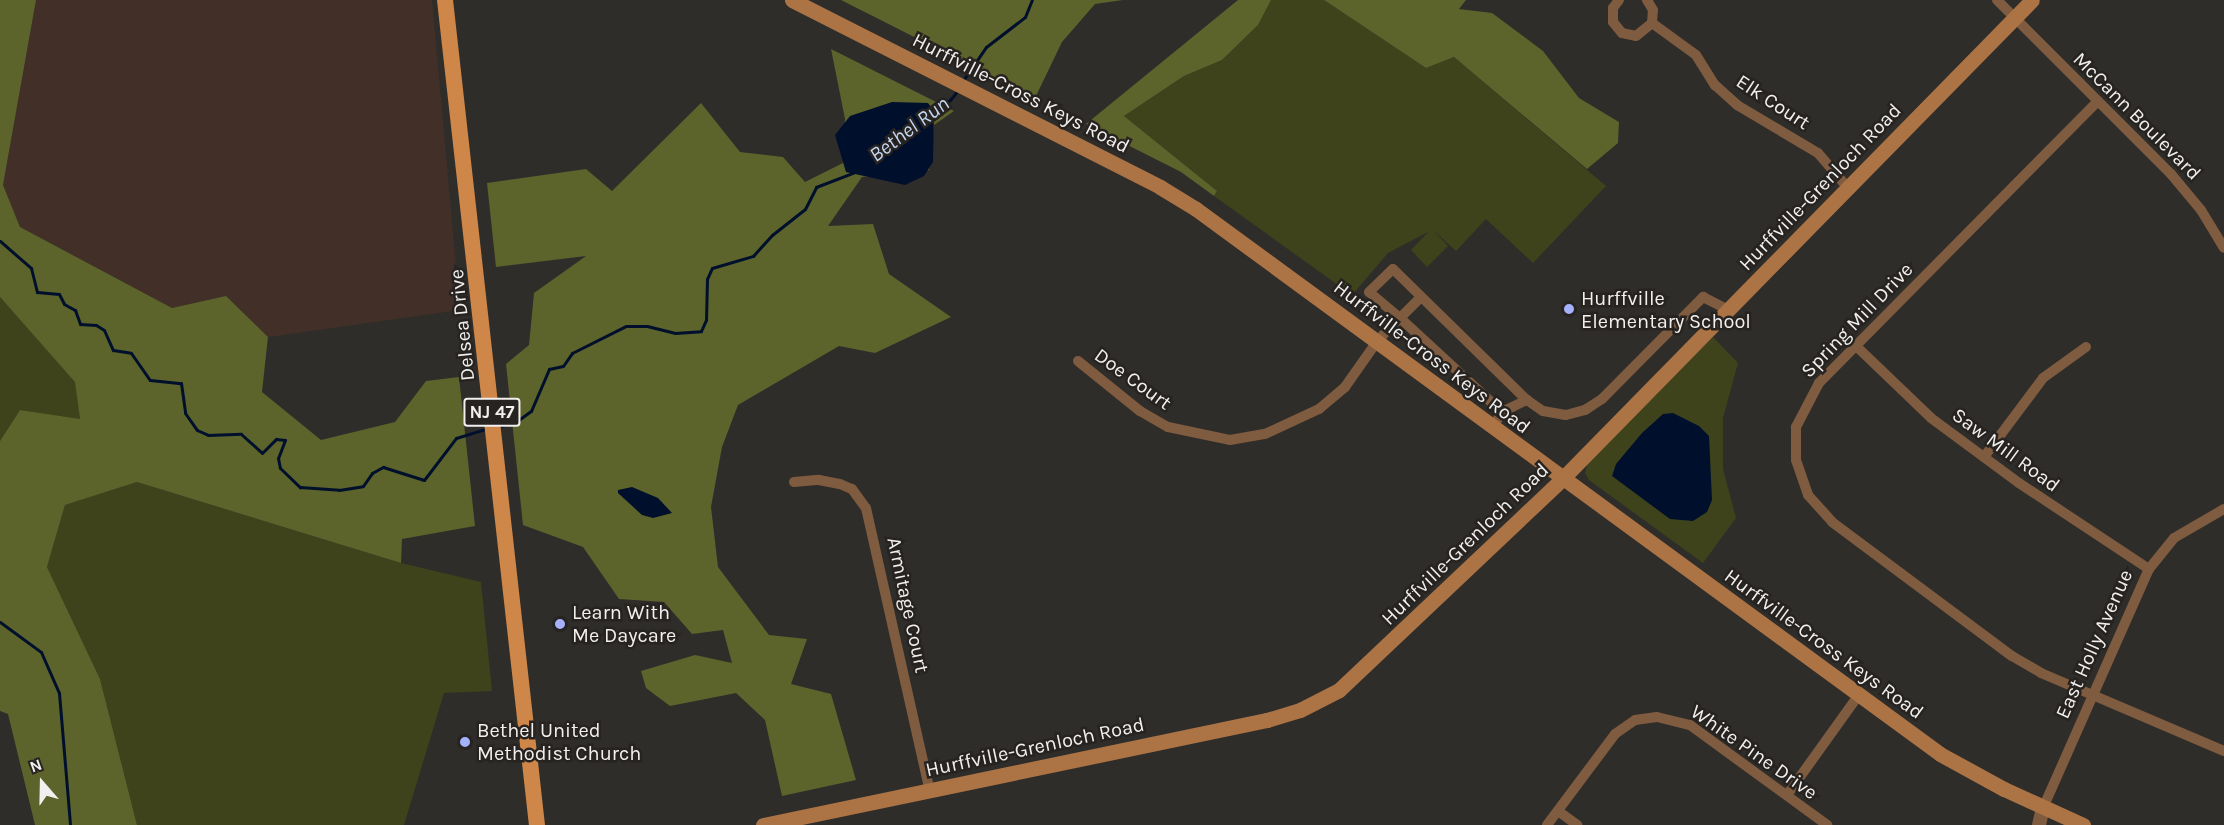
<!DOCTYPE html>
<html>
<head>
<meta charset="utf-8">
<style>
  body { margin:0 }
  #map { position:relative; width:2224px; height:825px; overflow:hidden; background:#2f2d2a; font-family:Karla,sans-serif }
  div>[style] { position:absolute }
  .industrial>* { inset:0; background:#423028 }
  .green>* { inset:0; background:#3e431b }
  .forest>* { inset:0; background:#5c632b }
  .water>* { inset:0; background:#00102c }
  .stream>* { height:3px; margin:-1.5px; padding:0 1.5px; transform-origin:1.5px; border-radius:1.5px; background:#00102c }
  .minor>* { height:10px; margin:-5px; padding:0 5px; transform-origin:5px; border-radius:5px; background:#7f5b3f }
  .tertiary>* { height:14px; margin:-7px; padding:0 7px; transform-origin:7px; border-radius:7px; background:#7f5b3f }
  .secondary>* { height:15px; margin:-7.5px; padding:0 7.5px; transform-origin:7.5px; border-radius:7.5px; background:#ac7345 }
  .primary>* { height:16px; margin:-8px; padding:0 8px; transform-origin:8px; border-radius:8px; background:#cf8649 }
  .dots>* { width:16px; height:16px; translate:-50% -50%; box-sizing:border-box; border:3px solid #262320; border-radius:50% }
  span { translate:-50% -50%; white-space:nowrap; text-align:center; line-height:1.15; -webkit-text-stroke:5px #262320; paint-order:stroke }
  .shield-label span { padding:2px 4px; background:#262320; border:2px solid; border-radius:4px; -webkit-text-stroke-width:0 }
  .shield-label { font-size:18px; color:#f2f0ee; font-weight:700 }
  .street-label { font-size:20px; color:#f2f0ee }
  .poi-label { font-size:20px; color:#f2f0ee }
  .left { translate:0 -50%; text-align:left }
  .water-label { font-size:21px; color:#c3d7f2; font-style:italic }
  .north { position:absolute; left:12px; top:753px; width:60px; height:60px; -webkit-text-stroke:4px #262320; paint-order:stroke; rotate:340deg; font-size:16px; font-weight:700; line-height:24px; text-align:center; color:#f2f0ee }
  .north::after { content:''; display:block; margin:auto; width:21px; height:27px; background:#f2f0ee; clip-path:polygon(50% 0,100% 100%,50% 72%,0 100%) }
</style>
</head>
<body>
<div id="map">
  <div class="industrial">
    <div style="clip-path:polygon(36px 0,432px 0,460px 310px,268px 337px,226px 296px,172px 308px,20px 227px,3px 185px)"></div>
  </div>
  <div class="green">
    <div style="clip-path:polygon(1271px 0,1324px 0,1426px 68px,1454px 57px,1606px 186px,1533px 263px,1486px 219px,1456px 251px,1433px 230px,1448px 246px,1427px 267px,1411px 250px,1428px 232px,1388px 253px,1352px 295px,1214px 196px,1217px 191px,1124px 116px,1184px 76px,1222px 60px,1258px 25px)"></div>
    <div style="clip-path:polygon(0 297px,76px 382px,80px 420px,20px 410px,0 441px)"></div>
    <div style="clip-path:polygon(1713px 337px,1738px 363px,1723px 418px,1723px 469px,1736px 518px,1703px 563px,1589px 480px,1585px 473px,1588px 462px)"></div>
    <div style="clip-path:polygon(137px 482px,401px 563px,481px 582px,492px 691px,444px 693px,404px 825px,137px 825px,100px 679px,47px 567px,65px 505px)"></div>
  </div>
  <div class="forest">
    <div style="clip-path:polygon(0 0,36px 0,3px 185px,20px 227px,172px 308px,226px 296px,268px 337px,262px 392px,321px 440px,395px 422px,426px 381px,459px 377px,475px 526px,402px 539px,401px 563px,137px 482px,65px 505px,47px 567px,100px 679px,137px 825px,35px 825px,8px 714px,0 711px,0 441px,20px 410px,80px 419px,75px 382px,0 297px)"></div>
    <div style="clip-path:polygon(841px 0,1123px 0,1095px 4px,1062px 42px,1035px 98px)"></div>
    <div style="clip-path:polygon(1238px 0,1271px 0,1258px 25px,1222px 60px,1184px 76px,1124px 116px,1217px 191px,1214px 196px,1181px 172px,1086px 124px)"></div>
    <div style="clip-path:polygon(1324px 0,1466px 0,1459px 9px,1492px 13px,1543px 51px,1579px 98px,1619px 122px,1618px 143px,1587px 169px,1454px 57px,1426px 68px)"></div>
    <div style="clip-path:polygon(831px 49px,954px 111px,934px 125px,929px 170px,862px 177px,828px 226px,873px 224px,889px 274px,951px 317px,875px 353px,839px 346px,738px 405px,722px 447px,711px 507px,718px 567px,769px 635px,807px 639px,791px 684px,831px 694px,856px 780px,782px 796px,765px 720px,736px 693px,670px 706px,646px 688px,641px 671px,695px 655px,732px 663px,723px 630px,692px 634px,664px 602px,619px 599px,583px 547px,523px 525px,506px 364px,529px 345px,534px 293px,586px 256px,496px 267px,487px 183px,586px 169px,612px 191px,701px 103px,740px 152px,783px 157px,805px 182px,843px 163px,845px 119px)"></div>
  </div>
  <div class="water">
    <div style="clip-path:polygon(892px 102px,928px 103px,934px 111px,933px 162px,924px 176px,905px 185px,846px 172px,835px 135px,850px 116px)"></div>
    <div style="clip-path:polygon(1673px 413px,1699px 426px,1709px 436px,1712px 500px,1707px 512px,1693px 521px,1670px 519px,1612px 476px,1616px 464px,1642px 433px,1663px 414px)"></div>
    <div style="clip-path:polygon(632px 487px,658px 498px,672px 513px,653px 518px,642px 515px,618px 493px,618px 490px)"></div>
  </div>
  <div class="stream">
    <div style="left:962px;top:82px;width:42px;rotate:-55.6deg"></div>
    <div style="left:986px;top:47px;width:49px;rotate:-37.6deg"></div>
    <div style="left:1025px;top:17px;width:18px;rotate:-68deg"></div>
    <div style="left:930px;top:111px;width:23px;rotate:-29deg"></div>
    <div style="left:950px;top:100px;width:13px;rotate:-51deg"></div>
    <div style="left:0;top:241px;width:41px;rotate:41.1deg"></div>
    <div style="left:31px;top:268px;width:25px;rotate:76deg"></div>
    <div style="left:37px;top:292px;width:22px;rotate:5deg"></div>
    <div style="left:59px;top:294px;width:11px;rotate:63deg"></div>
    <div style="left:64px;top:304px;width:13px;rotate:29deg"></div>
    <div style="left:75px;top:310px;width:15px;rotate:70deg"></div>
    <div style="left:80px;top:324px;width:16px;rotate:4deg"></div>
    <div style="left:96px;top:325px;width:9px;rotate:32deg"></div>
    <div style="left:104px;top:330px;width:22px;rotate:66deg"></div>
    <div style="left:113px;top:350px;width:18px;rotate:9deg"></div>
    <div style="left:131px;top:353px;width:33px;rotate:55deg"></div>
    <div style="left:150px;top:380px;width:31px;rotate:6deg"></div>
    <div style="left:181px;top:383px;width:30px;rotate:82deg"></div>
    <div style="left:185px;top:413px;width:21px;rotate:55deg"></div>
    <div style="left:197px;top:430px;width:12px;rotate:24deg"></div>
    <div style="left:208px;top:435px;width:33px;rotate:-2deg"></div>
    <div style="left:241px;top:434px;width:28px;rotate:42deg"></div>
    <div style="left:262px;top:453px;width:20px;rotate:-45deg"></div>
    <div style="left:276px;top:439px;width:9px;rotate:6deg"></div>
    <div style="left:285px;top:440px;width:19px;rotate:111deg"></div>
    <div style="left:278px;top:458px;width:10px;rotate:79deg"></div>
    <div style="left:280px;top:468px;width:28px;rotate:44deg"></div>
    <div style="left:300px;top:487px;width:39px;rotate:4deg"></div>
    <div style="left:339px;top:490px;width:24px;rotate:-9deg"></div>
    <div style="left:363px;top:486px;width:16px;rotate:-55deg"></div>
    <div style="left:372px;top:473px;width:13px;rotate:-29deg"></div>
    <div style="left:383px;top:467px;width:43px;rotate:17.6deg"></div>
    <div style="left:424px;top:480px;width:53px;rotate:-52.7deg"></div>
    <div style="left:456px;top:438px;width:31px;rotate:-17deg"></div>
    <div style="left:498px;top:426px;width:15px;rotate:-8deg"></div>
    <div style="left:513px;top:424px;width:22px;rotate:-36deg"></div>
    <div style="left:531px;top:411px;width:46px;rotate:-66.8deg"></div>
    <div style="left:549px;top:369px;width:14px;rotate:-12deg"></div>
    <div style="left:563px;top:366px;width:16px;rotate:-55deg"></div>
    <div style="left:572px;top:353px;width:60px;rotate:-26.6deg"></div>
    <div style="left:626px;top:326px;width:21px"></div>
    <div style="left:647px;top:326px;width:29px;rotate:14deg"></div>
    <div style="left:675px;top:333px;width:26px;rotate:-4deg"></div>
    <div style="left:701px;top:331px;width:12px;rotate:-66deg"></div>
    <div style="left:706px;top:320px;width:41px;rotate:-88.6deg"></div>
    <div style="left:707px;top:279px;width:12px;rotate:-66deg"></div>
    <div style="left:712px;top:268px;width:43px;rotate:-16.3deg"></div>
    <div style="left:753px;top:256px;width:28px;rotate:-48deg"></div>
    <div style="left:772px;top:235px;width:42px;rotate:-38.2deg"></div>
    <div style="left:805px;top:209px;width:25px;rotate:-63deg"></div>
    <div style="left:816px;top:187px;width:40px;rotate:-21deg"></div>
    <div style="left:0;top:622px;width:51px;rotate:36.2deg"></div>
    <div style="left:41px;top:652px;width:45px;rotate:66.3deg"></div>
    <div style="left:59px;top:693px;width:132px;rotate:85.2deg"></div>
  </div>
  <div class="minor">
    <div style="left:1619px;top:0;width:10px;rotate:127deg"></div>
    <div style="left:1613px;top:8px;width:14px;rotate:90deg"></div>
    <div style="left:1613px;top:22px;width:14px;rotate:51deg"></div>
    <div style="left:1622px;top:33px;width:14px;rotate:12deg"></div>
    <div style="left:1636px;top:36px;width:21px;rotate:-39deg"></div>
    <div style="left:1652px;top:23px;width:13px;rotate:-86deg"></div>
    <div style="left:1653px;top:10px;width:12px;rotate:-121deg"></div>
    <div style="left:1997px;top:0;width:246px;rotate:45deg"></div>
    <div style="left:2171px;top:174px;width:47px;rotate:50.2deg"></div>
    <div style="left:2201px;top:210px;width:44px;rotate:58.8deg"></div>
    <div style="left:1652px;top:23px;width:54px;rotate:36deg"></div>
    <div style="left:1696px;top:55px;width:36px;rotate:58deg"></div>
    <div style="left:1715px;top:85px;width:30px;rotate:42deg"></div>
    <div style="left:1737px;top:105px;width:94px;rotate:30.7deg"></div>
    <div style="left:1818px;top:153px;width:46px;rotate:49.4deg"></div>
    <div style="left:2098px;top:101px;width:397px;rotate:134.7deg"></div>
    <div style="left:1819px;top:383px;width:50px;rotate:117.6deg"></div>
    <div style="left:1796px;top:427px;width:33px;rotate:90deg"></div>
    <div style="left:1796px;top:460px;width:37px;rotate:71deg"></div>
    <div style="left:1808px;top:495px;width:36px;rotate:48deg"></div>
    <div style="left:1832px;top:522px;width:224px;rotate:36.7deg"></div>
    <div style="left:2012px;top:656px;width:34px;rotate:30deg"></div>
    <div style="left:2041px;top:673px;width:199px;rotate:23.1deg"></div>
    <div style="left:1421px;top:297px;width:30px;rotate:135deg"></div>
    <div style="left:1400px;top:318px;width:139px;rotate:42.7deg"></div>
    <div style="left:1502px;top:412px;width:17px;rotate:121deg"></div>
    <div style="left:1855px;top:345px;width:105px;rotate:43.8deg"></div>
    <div style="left:1931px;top:418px;width:109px;rotate:36.5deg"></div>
    <div style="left:2019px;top:483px;width:156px;rotate:33.5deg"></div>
    <div style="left:1078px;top:361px;width:80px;rotate:38.9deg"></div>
    <div style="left:1140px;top:411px;width:32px;rotate:30deg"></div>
    <div style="left:1168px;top:427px;width:63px;rotate:11.8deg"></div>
    <div style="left:1230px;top:440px;width:36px;rotate:-10deg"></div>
    <div style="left:1265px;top:434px;width:60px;rotate:-24.8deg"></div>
    <div style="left:1319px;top:409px;width:34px;rotate:-40deg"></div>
    <div style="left:1345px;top:387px;width:57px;rotate:-54.9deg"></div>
    <div style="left:1378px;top:340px;width:31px;rotate:-45deg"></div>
    <div style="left:1400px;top:318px;width:40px;rotate:-140deg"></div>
    <div style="left:1369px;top:292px;width:33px;rotate:-44deg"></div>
    <div style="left:1393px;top:269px;width:187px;rotate:44.4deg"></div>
    <div style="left:1527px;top:400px;width:19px;rotate:35deg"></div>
    <div style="left:1543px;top:411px;width:23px;rotate:10deg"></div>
    <div style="left:1566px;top:415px;width:20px;rotate:-15deg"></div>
    <div style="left:1585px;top:410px;width:20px;rotate:-33deg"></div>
    <div style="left:1602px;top:399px;width:144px;rotate:-45.3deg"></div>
    <div style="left:1703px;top:297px;width:29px;rotate:27deg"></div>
    <div style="left:1502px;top:412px;width:28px;rotate:-26deg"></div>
    <div style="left:1984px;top:457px;width:99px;rotate:-53.2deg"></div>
    <div style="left:2043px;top:378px;width:53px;rotate:-35.8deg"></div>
    <div style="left:794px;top:482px;width:25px;rotate:-5deg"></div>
    <div style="left:819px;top:480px;width:21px;rotate:11deg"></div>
    <div style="left:840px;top:484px;width:13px;rotate:23deg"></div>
    <div style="left:852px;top:489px;width:24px;rotate:54deg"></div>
    <div style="left:866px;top:508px;width:290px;rotate:77.3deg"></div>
    <div style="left:1787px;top:795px;width:122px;rotate:-54.4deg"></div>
    <div style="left:2043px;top:808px;width:261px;rotate:-66.1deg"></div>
    <div style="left:2149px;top:569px;width:40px;rotate:-51deg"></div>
    <div style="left:2174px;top:538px;width:58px;rotate:-30.1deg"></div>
    <div style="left:1558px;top:811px;width:24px;rotate:36deg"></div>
    <div style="left:1547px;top:825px;width:114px;rotate:-53.2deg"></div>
    <div style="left:1615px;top:734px;width:24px;rotate:-35deg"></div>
    <div style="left:1635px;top:720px;width:22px;rotate:-8deg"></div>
    <div style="left:1657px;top:717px;width:34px;rotate:14deg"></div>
    <div style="left:1690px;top:725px;width:170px;rotate:36.1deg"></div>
  </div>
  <div class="tertiary">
    <div style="left:2039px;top:825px;width:17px;rotate:-77deg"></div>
  </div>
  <div class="secondary">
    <div style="left:792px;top:0;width:413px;rotate:26.9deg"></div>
    <div style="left:1160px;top:187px;width:42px;rotate:31.4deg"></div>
    <div style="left:1196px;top:209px;width:922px;rotate:36.22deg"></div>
    <div style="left:1940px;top:754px;width:73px;rotate:28.7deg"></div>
    <div style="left:2004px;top:789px;width:87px;rotate:24.5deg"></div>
    <div style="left:763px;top:825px;width:515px;rotate:-11.77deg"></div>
    <div style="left:1267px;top:720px;width:34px;rotate:-17deg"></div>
    <div style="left:1300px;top:710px;width:44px;rotate:-27.1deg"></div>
    <div style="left:1339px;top:690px;width:306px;rotate:-43.4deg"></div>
    <div style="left:1561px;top:480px;width:672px;rotate:-45.54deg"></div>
  </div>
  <div class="primary">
    <div style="left:445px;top:0;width:830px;rotate:83.64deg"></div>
  </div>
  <div class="dots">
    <div style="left:1569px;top:309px;background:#a4b2fc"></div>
    <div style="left:560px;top:624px;background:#a4b2fc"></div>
    <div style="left:465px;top:742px;background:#a4b2fc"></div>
  </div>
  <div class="shield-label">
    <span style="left:492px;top:412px">NJ 47</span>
  </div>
  <div class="street-label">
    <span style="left:1021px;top:93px;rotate:27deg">Hurffville-Cross Keys Road</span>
    <span style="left:1773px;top:102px;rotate:33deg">Elk Court</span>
    <span style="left:2137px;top:116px;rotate:45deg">McCann Boulevard</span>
    <span style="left:1820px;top:187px;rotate:-46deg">Hurffville-Grenloch Road</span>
    <span style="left:1857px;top:320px;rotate:-46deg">Spring Mill Drive</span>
    <span style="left:462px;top:325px;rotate:-96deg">Delsea Drive</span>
    <span style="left:1432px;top:357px;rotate:37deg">Hurffville-Cross Keys Road</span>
    <span style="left:1133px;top:379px;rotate:36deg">Doe Court</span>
    <span style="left:2006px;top:450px;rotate:36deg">Saw Mill Road</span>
    <span style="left:1465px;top:544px;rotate:-44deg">Hurffville-Grenloch Road</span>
    <span style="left:908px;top:605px;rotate:78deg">Armitage Court</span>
    <span style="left:1824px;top:644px;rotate:36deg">Hurffville-Cross Keys Road</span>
    <span style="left:2094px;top:644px;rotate:-66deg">East Holly Avenue</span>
    <span style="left:1035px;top:747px;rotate:-12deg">Hurffville-Grenloch Road</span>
    <span style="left:1754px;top:752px;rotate:35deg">White Pine Drive</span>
  </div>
  <div class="poi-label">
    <span class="left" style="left:1581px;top:310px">Hurffville<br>Elementary School</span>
    <span class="left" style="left:572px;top:624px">Learn With<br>Me Daycare</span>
    <span class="left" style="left:477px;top:742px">Bethel United<br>Methodist Church</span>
  </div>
  <div class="water-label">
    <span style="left:909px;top:129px;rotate:-37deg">Bethel Run</span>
  </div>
  <div class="north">N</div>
</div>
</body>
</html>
